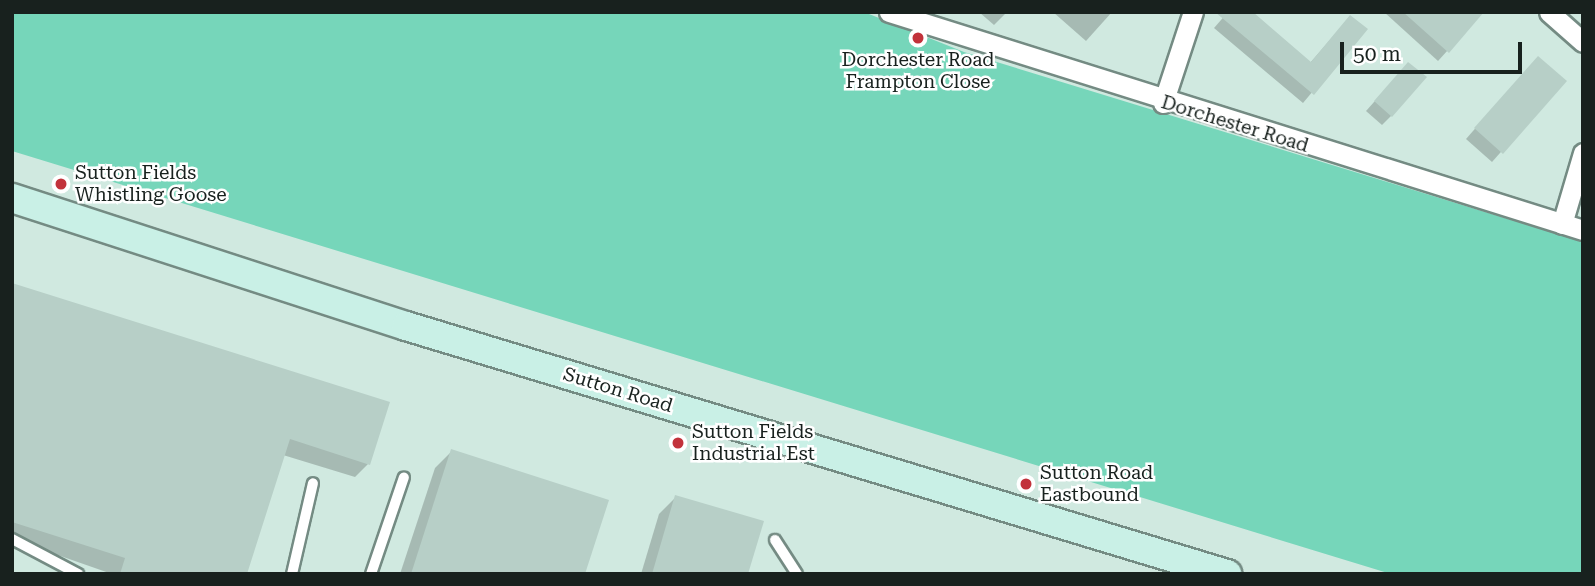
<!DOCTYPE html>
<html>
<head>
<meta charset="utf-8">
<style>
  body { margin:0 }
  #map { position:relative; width:1595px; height:586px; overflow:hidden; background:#d0e9e0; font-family:"Roboto Serif",serif }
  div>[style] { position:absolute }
  .green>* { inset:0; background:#76d6ba }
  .shadow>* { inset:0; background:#0003 }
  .building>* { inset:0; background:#b7cfc7 }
  .roads { filter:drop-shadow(2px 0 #748b83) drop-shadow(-2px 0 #748b83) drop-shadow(0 2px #748b83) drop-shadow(0 -2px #748b83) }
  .lane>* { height:10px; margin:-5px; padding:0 5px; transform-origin:5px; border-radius:5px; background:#fff }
  .street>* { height:19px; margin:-9.5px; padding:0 9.5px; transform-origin:9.5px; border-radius:9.5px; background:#fff }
  .secondary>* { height:28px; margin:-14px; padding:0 14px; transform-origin:14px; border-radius:14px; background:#c9f0e6 }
  .dots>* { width:19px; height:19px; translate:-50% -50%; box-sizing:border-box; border:4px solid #fff; border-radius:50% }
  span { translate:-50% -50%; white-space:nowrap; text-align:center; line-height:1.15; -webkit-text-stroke:5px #fff; paint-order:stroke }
  .poi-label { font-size:19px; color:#18211e }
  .left { translate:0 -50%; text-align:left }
  .street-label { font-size:19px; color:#18211e }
  .frame { position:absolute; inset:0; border:14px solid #18211e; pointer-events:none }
  .scale { position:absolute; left:1340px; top:42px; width:182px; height:32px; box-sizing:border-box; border:4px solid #18211e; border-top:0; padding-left:9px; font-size:21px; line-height:24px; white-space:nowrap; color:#18211e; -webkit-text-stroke:5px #fff; paint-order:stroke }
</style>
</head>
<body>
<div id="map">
  <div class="green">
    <div style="clip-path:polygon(12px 12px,864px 12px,964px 52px,1583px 242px,1583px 574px,1391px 574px,12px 151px)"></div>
  </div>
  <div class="shadow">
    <div style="clip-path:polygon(979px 12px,1007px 12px,994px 25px)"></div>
    <div style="clip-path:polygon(1053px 12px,1112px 12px,1086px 41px)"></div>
    <div style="clip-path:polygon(1228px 12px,1310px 63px,1350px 17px,1365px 29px,1303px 103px,1214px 28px)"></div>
    <div style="clip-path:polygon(1384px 12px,1439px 12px,1477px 18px,1438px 61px)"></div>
    <div style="clip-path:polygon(1529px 67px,1564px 81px,1492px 162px,1466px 139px)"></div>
    <div style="clip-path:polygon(1399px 74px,1391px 116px,1382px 125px,1366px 111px)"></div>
    <div style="clip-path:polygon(12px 285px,368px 464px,355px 477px,283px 455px,245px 574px,112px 574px,12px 539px)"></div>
    <div style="clip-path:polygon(452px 451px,583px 574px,400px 574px,435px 468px)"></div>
    <div style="clip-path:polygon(676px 497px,747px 574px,641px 574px,659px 514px)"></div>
  </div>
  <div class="building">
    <div style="clip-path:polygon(1215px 12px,1253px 12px,1311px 62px,1350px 15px,1368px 29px,1314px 95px)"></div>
    <div style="clip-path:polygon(1403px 12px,1484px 12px,1449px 53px)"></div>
    <div style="clip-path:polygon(1538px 56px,1567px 81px,1503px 154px,1474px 128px)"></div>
    <div style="clip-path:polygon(1408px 62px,1427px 77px,1392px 117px,1374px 101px)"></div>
    <div style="clip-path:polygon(12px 283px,390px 402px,370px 465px,290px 439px,247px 574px,120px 574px,125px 558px,12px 522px)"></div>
    <div style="clip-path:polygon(451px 449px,609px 500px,585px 574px,411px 574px)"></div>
    <div style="clip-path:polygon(675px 495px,764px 521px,748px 574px,652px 574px)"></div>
  </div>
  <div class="roads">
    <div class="lane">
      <div style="left:12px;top:539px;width:75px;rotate:27.9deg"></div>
      <div style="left:775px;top:540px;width:40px;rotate:57.1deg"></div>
      <div style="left:292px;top:574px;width:93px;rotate:-77deg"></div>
      <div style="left:371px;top:574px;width:102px;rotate:-71.2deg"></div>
    </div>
    <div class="street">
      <div style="left:889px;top:12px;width:727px;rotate:17.44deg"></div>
      <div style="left:1549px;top:12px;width:45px;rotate:41.4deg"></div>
      <div style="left:1163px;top:103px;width:96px;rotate:-71.8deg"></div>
      <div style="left:1562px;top:224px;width:74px;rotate:-73.5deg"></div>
    </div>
    <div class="secondary">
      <div style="left:12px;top:198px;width:414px;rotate:18deg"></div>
      <div style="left:406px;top:326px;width:858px;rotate:16.81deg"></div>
    </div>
  </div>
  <div class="dots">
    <div style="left:918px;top:38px;background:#c2323b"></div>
    <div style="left:61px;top:184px;background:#c2323b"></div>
    <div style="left:678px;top:443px;background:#c2323b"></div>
    <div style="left:1026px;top:484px;background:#c2323b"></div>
  </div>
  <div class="poi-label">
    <span style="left:918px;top:71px">Dorchester Road<br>Frampton Close</span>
    <span class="left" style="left:75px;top:184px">Sutton Fields<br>Whistling Goose</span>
    <span class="left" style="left:692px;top:443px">Sutton Fields<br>Industrial Est</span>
    <span class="left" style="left:1040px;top:484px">Sutton Road<br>Eastbound</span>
  </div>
  <div class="street-label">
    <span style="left:1235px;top:124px;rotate:17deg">Dorchester Road</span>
    <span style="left:618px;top:390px;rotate:17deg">Sutton Road</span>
  </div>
  <div class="frame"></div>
  <div class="scale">50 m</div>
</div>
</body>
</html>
